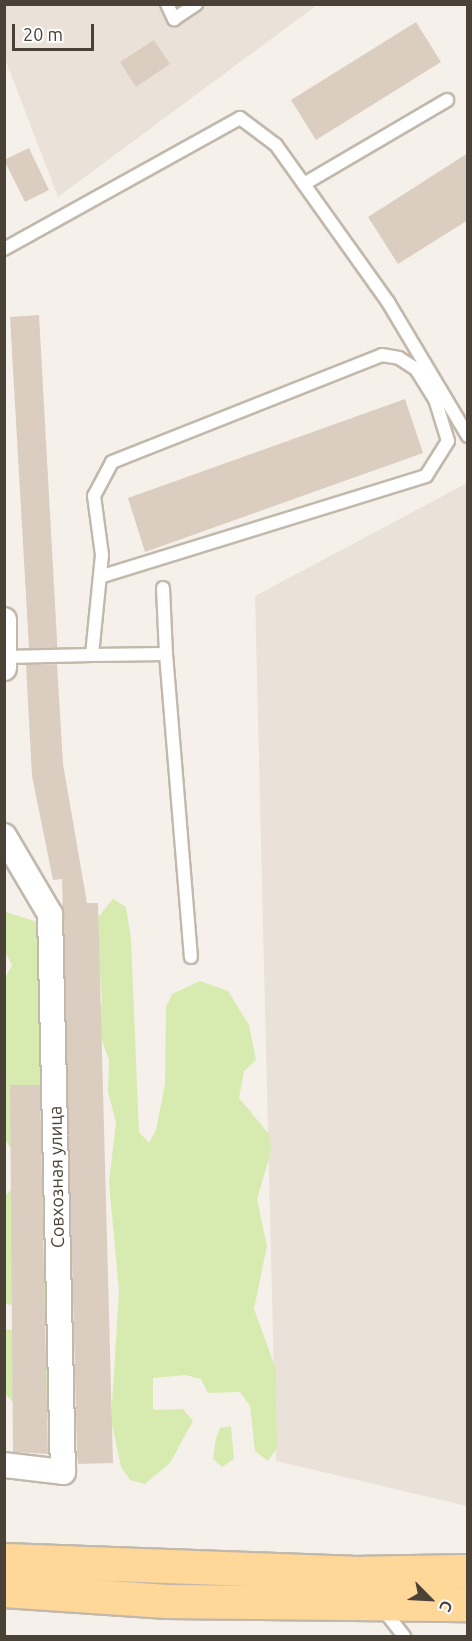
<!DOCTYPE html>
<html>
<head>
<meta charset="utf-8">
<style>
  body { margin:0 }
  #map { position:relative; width:472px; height:1641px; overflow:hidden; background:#f5f1ea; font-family:Ubuntu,sans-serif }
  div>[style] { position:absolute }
  .residential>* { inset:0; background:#eae2d8 }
  .green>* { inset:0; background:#d7ebb1 }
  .building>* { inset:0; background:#dbcec1 }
  .roads { filter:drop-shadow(2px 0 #c2b8ac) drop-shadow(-2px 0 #c2b8ac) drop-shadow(0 2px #c2b8ac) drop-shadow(0 -2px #c2b8ac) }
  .service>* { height:12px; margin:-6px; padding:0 6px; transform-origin:6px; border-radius:6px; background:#fff }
  .minor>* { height:24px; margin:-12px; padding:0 12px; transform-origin:12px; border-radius:12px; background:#fff }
  .primary>* { height:33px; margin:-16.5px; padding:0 16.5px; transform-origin:16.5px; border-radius:16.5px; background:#ffd899 }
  span { translate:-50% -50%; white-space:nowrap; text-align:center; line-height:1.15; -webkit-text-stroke:4.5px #fff; paint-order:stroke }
  .street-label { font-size:18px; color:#4a4137 }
  .frame { position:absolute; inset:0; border:6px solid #4a4137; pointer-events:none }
  .north { position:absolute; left:400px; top:1569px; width:60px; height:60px; -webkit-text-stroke:4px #fff; paint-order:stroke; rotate:114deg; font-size:16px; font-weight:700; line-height:24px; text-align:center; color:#4a4137 }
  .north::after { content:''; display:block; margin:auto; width:21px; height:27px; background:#4a4137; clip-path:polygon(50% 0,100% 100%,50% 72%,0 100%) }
  .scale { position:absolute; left:12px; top:24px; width:82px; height:27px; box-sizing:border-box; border:3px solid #4a4137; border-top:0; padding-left:8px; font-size:18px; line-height:21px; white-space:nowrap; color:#4a4137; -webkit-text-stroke:4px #fff; paint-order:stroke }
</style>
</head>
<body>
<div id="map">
  <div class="residential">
    <div style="clip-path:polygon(5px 5px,317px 5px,58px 197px,5px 59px)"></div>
    <div style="clip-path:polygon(467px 483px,467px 1506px,276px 1461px,255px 596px)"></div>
  </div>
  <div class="green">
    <div style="clip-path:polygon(113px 899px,126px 907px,131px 939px,139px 1132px,149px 1143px,156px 1130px,165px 1084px,166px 1007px,172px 994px,200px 981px,228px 991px,249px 1025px,256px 1060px,244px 1071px,239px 1098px,270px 1135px,271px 1152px,257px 1199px,267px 1246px,254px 1309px,276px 1369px,277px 1448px,268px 1461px,255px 1451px,250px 1406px,240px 1392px,208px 1393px,201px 1379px,185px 1375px,153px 1378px,153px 1410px,183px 1409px,193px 1421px,170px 1463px,145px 1484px,130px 1480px,121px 1467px,111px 1420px,119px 1291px,109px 1183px,116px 1122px,108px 1092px,109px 1060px,98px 1029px,102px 999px,95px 921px)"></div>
    <div style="clip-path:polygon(6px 912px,47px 925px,46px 1076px,20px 1161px,5px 1140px,4px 980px,12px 965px,5px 952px)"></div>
    <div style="clip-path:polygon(46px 1173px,41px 1244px,55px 1314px,43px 1316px,5px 1303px,4px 1196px,24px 1179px)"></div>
    <div style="clip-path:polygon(4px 1329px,44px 1335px,54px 1416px,45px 1424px,26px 1415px,5px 1394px)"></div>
    <div style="clip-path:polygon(231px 1426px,234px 1459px,222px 1467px,213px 1459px,216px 1438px,220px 1428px)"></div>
  </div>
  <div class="building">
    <div style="clip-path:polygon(416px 22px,441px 62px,316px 140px,291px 100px)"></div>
    <div style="clip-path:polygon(154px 40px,170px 64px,136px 87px,120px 62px)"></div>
    <div style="clip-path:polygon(29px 148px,49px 190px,25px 202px,4px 160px)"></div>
    <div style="clip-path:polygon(468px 153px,468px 220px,398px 264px,368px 217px)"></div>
    <div style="clip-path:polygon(39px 315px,57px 640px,57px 648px,29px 648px,10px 317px)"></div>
    <div style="clip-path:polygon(405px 399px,423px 453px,145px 552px,128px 498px)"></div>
    <div style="clip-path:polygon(57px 664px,63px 764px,87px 903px,98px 903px,113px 1463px,78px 1464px,77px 1453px,62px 879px,53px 880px,32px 776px,26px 665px)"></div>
    <div style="clip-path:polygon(10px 1085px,40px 1085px,48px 1454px,13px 1452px)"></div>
  </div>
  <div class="roads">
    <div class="service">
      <div style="left:167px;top:4px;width:17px;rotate:65deg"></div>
      <div style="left:174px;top:19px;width:27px;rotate:-34deg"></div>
      <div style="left:304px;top:184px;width:166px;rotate:-30.4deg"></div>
      <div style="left:4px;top:249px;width:270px;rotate:-29deg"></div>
      <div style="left:240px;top:118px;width:45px;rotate:36.9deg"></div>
      <div style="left:276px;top:145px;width:193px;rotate:54.5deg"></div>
      <div style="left:388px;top:302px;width:156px;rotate:59.2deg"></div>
      <div style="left:163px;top:588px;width:66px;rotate:87.4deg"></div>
      <div style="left:92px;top:655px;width:74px;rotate:-0.8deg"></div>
      <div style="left:166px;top:654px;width:304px;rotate:85.3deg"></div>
      <div style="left:6px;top:657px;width:86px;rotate:-1.3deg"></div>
      <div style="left:92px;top:655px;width:100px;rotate:-84.3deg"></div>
      <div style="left:102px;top:555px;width:60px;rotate:-97.7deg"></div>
      <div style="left:94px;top:496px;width:38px;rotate:-62deg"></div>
      <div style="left:112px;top:462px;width:290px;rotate:-21.6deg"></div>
      <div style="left:382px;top:355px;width:17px;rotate:10deg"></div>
      <div style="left:399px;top:358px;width:20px;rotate:33deg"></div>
      <div style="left:416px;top:369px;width:36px;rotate:58deg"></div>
      <div style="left:435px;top:399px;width:44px;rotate:72.8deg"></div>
      <div style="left:448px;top:441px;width:41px;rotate:122.2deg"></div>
      <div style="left:426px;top:476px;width:341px;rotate:162.8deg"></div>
      <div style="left:382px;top:1608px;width:36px;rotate:52deg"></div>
    </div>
    <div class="minor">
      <div style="left:4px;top:620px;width:48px;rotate:90deg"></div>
      <div style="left:4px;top:836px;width:91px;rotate:59.5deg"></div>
      <div style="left:50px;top:914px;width:558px;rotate:88.67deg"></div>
      <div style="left:63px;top:1472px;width:59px;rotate:-173.2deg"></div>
    </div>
    <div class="primary">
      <div style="left:4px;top:1560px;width:348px;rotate:2.1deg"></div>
      <div style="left:352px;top:1573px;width:116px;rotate:-1deg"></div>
      <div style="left:4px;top:1590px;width:163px;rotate:3.9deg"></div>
      <div style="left:167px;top:1601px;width:301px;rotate:0.6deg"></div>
    </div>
  </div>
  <div class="street-label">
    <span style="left:56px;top:1177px;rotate:-91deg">Совхозная улица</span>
  </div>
  <div class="frame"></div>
  <div class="north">С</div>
  <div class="scale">20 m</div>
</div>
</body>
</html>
